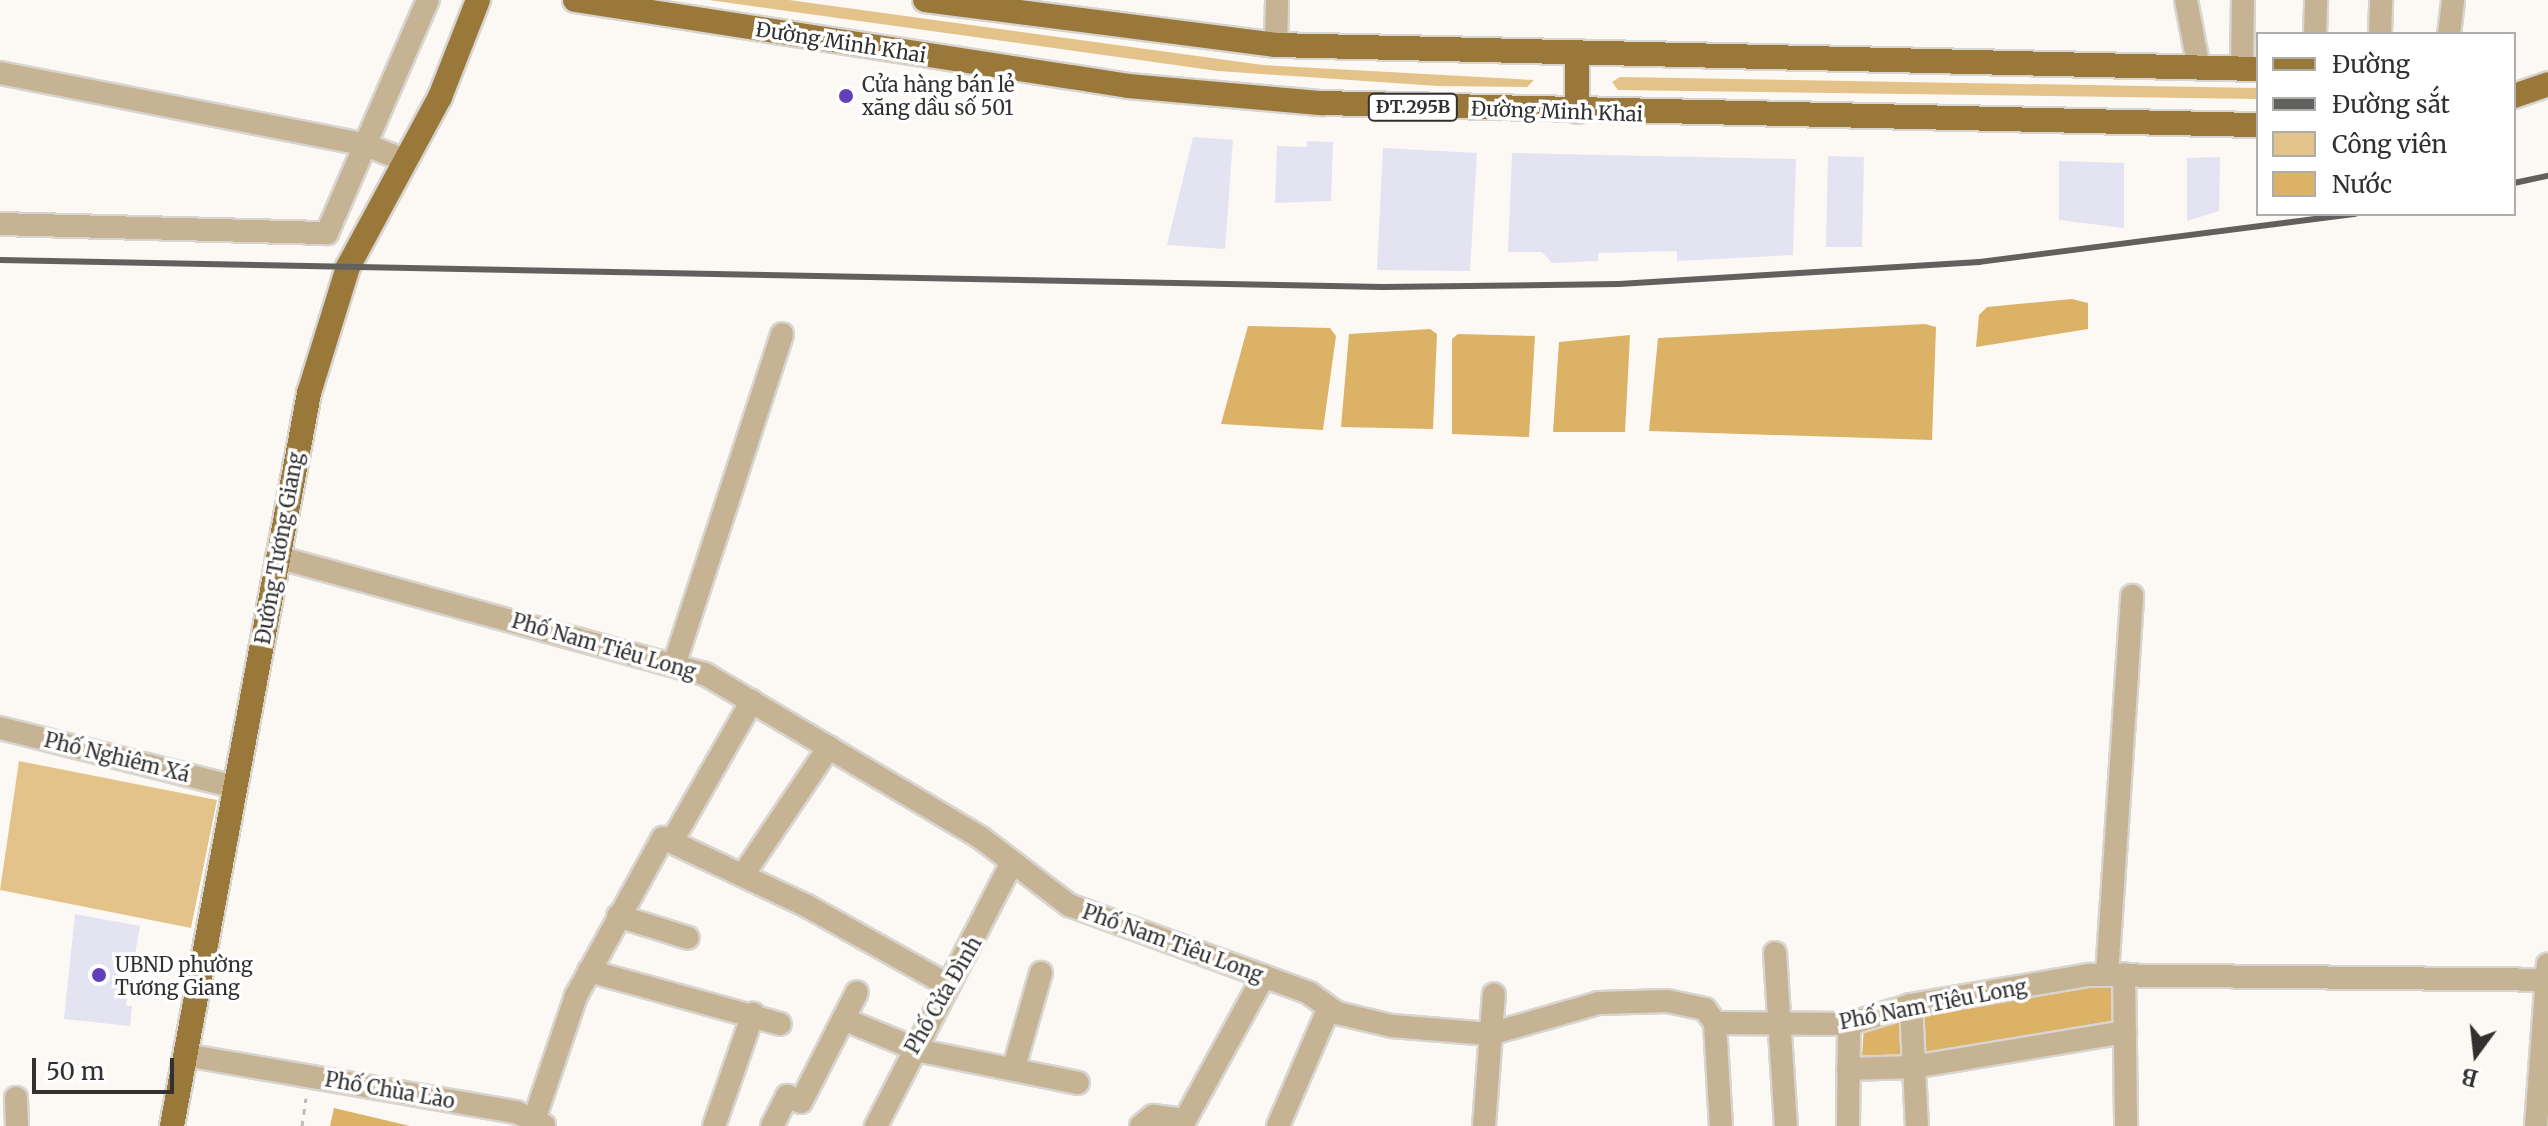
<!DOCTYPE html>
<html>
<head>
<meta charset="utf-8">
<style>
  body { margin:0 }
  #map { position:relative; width:2548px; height:1126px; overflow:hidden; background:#fcf9f4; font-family:Merriweather,serif }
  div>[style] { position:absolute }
  .green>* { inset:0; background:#e4c38b }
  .water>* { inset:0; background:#dcb267 }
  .building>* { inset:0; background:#e4e3f2 }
  .path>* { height:3px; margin-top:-1.5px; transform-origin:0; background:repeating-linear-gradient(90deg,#bebcb8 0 6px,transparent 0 12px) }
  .roads { filter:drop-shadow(2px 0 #d8d5d1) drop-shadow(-2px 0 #d8d5d1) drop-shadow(0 2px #d8d5d1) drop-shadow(0 -2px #d8d5d1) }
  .minor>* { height:22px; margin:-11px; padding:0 11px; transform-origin:11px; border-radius:11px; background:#c6b394 }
  .major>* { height:24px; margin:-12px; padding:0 12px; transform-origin:12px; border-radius:12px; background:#99783a }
  .rail>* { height:6px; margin:-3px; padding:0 3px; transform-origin:3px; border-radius:3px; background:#61605e }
  .dots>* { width:22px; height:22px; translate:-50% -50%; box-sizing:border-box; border:4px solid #fff; border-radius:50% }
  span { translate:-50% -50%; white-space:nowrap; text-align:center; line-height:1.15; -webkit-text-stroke:7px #fff; paint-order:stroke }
  .shield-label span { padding:2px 6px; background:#fff; border:2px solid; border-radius:6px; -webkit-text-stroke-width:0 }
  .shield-label { font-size:18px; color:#323130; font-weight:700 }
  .street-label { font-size:20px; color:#323130 }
  .poi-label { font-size:20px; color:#323130 }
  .left { translate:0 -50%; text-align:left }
  .legend { position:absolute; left:2256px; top:32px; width:260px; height:184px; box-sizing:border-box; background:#fff; border:2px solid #adadac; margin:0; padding:10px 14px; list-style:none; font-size:24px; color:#323130 }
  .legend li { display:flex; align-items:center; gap:16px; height:40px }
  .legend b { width:40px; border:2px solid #adadac }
  .north { position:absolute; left:2436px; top:1014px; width:80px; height:80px; -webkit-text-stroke:6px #fff; paint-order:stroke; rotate:195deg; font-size:22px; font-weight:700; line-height:32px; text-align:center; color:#323130 }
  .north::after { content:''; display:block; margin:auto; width:28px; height:36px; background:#323130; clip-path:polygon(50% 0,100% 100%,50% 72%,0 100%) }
  .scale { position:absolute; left:32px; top:1058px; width:142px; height:36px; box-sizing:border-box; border:4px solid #323130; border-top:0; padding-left:10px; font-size:24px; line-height:28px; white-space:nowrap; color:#323130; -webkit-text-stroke:6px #fff; paint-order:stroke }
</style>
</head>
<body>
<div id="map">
  <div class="green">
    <div style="clip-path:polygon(709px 0,789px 0,1263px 65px,1534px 80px,1527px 87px,1438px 86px,1218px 71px)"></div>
    <div style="clip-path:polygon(1620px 77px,2258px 88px,2258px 99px,1618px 90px,1612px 82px)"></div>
    <div style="clip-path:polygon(19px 761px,217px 800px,191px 928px,0 890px)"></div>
  </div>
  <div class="water">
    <div style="clip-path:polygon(2072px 299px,2088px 303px,2088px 329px,1976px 347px,1979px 315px,1987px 307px)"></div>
    <div style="clip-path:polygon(1925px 324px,1936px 327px,1932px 440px,1649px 431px,1658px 338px)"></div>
    <div style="clip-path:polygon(1248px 326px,1330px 328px,1336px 336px,1323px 430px,1221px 424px)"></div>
    <div style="clip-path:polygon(1430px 329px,1437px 334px,1433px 429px,1341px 427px,1349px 334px)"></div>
    <div style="clip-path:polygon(1458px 334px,1535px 336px,1529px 437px,1452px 434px,1452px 339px)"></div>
    <div style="clip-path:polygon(1630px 335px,1625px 432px,1553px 432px,1559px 342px)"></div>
    <div style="clip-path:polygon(2069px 985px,2113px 986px,2113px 1022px,1918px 1061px,1862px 1058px,1864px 1024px)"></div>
    <div style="clip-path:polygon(334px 1108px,410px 1126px,330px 1126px)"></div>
  </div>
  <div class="building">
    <div style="clip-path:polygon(1193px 137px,1233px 140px,1225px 249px,1167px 245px)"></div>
    <div style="clip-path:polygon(1307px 141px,1333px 142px,1331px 201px,1275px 203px,1277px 146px,1307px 147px)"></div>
    <div style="clip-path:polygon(1383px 148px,1477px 153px,1470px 271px,1377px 270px)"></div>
    <div style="clip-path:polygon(1512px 153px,1796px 159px,1793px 255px,1677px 261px,1677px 251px,1598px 253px,1598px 261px,1552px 263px,1542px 252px,1508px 252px)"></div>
    <div style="clip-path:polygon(1828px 156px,1864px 157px,1862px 247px,1826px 247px)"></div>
    <div style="clip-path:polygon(2220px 157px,2219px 211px,2187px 221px,2187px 158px)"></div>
    <div style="clip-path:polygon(2059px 161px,2124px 163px,2124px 228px,2059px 220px)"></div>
    <div style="clip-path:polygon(75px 914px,140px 926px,126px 1006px,132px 1006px,130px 1026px,64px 1019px)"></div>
  </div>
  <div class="path">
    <div style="left:302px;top:1126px;width:28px;rotate:-82deg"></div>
  </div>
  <div class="roads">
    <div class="minor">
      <div style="left:2186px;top:0;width:70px;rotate:79.3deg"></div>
      <div style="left:2315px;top:34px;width:34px;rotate:-88deg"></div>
      <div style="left:2380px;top:34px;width:34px;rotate:-88deg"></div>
      <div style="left:2449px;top:34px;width:34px;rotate:-83deg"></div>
      <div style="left:1276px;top:45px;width:45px;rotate:-88.7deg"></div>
      <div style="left:2242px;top:69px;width:69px;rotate:-89.2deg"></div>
      <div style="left:0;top:73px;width:373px;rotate:11.1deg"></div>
      <div style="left:366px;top:145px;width:41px;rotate:21.5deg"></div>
      <div style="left:0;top:224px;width:327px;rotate:1.6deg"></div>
      <div style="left:327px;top:233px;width:254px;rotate:-66.6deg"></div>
      <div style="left:277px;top:557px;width:444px;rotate:15.3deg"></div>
      <div style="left:705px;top:674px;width:321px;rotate:30.7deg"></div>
      <div style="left:981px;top:838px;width:111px;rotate:37.3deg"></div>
      <div style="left:1069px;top:905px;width:256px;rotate:20.1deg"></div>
      <div style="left:1309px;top:993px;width:34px;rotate:36deg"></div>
      <div style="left:1337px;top:1013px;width:57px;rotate:13.3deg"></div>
      <div style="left:1392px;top:1026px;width:98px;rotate:4.7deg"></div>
      <div style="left:1490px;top:1034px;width:113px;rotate:-15.9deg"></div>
      <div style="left:1599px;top:1003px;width:68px;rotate:-1.7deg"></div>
      <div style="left:1667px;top:1001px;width:39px;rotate:12deg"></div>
      <div style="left:1705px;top:1009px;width:17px;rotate:54deg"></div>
      <div style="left:1715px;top:1023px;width:134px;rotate:0.4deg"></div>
      <div style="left:1849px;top:1024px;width:65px;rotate:-17deg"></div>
      <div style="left:1911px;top:1005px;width:181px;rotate:-9.6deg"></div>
      <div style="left:2089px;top:975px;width:458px;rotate:0.6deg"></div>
      <div style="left:674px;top:665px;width:348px;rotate:-71.9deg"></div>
      <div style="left:0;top:728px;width:242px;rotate:14.1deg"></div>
      <div style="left:672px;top:841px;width:161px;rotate:-60.3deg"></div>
      <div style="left:743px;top:875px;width:154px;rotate:-56.1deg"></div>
      <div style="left:618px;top:916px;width:73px;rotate:17.4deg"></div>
      <div style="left:1775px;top:953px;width:173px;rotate:86.4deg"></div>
      <div style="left:589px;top:971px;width:198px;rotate:15.5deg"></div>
      <div style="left:2124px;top:974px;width:152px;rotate:89.2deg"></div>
      <div style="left:2107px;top:975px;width:380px;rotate:-86.2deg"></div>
      <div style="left:1911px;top:1005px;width:121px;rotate:87.2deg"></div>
      <div style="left:843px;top:1019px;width:84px;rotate:22.3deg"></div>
      <div style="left:921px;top:1051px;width:160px;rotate:11.5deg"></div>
      <div style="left:1715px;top:1023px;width:103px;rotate:86.7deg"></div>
      <div style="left:185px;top:1055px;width:336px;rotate:9.8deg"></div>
      <div style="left:516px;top:1112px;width:31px;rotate:25deg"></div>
      <div style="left:1014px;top:1067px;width:98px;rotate:-74deg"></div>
      <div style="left:1848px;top:1069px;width:65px;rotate:-1.8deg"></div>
      <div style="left:1913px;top:1067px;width:215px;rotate:-9.4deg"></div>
      <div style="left:16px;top:1098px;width:28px;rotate:88deg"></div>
      <div style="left:534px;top:1120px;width:131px;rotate:-71.3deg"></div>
      <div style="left:576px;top:996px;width:180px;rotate:-61.2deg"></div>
      <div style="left:663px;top:838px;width:159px;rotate:25.3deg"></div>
      <div style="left:807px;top:906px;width:159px;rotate:29.3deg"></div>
      <div style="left:714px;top:1126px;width:119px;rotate:-70.8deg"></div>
      <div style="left:772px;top:1126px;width:34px;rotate:-63deg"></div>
      <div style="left:787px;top:1096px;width:15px;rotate:23deg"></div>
      <div style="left:801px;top:1102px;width:123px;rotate:-63deg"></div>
      <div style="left:876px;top:1126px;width:294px;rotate:-62.7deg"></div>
      <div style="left:1141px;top:1126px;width:16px;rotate:-40deg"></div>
      <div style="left:1153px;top:1116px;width:32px;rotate:7deg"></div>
      <div style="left:1185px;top:1120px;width:164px;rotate:-61.3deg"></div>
      <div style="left:1278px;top:1126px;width:126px;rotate:-66.7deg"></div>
      <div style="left:1484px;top:1126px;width:132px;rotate:-85.7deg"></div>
      <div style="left:1848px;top:1126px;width:102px;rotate:-89.4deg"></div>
      <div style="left:2536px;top:1126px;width:162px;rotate:-85.8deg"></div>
    </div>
    <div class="major">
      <div style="left:575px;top:0;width:561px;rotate:8.82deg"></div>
      <div style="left:1129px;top:86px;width:193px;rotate:5.1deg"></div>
      <div style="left:1321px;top:103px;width:937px;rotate:1.35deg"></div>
      <div style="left:925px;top:0;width:354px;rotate:7.3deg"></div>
      <div style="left:1276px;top:45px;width:982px;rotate:1.4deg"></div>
      <div style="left:2514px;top:96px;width:36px;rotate:-19deg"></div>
      <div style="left:1577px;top:111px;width:55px;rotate:-90deg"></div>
      <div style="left:172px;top:1126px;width:746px;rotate:-79.41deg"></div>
      <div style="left:309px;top:393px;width:132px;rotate:-72.8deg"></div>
      <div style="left:348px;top:267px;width:193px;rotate:-61.6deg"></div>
      <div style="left:440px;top:97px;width:104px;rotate:-68.6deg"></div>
    </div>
  </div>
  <div class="rail">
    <div style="left:2514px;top:183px;width:35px;rotate:-12deg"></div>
    <div style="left:0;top:260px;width:1383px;rotate:1.12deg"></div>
    <div style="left:1383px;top:287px;width:236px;rotate:-0.7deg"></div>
    <div style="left:1619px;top:284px;width:361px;rotate:-3.5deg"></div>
    <div style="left:1979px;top:262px;width:379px;rotate:-7.3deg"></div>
  </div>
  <div class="dots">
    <div style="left:846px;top:96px;background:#6140b9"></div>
    <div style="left:99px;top:975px;background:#6140b9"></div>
  </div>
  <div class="shield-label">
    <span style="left:1413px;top:107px">ĐT.295B</span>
  </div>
  <div class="street-label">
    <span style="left:841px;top:42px;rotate:9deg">Đường Minh Khai</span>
    <span style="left:1557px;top:111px;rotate:2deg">Đường Minh Khai</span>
    <span style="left:279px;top:548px;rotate:-80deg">Đường Tương Giang</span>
    <span style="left:604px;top:646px;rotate:16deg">Phố Nam Tiêu Long</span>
    <span style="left:117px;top:757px;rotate:14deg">Phố Nghiêm Xá</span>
    <span style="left:1173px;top:943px;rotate:20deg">Phố Nam Tiêu Long</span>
    <span style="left:943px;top:995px;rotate:-60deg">Phố Cửa Đình</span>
    <span style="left:1933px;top:1004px;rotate:-11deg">Phố Nam Tiêu Long</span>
    <span style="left:390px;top:1090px;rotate:10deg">Phố Chùa Lào</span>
  </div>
  <div class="poi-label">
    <span class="left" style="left:862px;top:96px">Cửa hàng bán lẻ<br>xăng dầu số 501</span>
    <span class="left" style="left:115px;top:976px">UBND phường<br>Tương Giang</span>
  </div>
  <ul class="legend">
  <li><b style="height:10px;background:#99783a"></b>Đường</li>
  <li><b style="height:10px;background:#61605e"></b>Đường sắt</li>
  <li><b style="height:22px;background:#e4c38b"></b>Công viên</li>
  <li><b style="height:22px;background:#dcb267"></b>Nước</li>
  </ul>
  <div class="north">B</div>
  <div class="scale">50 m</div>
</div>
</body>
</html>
